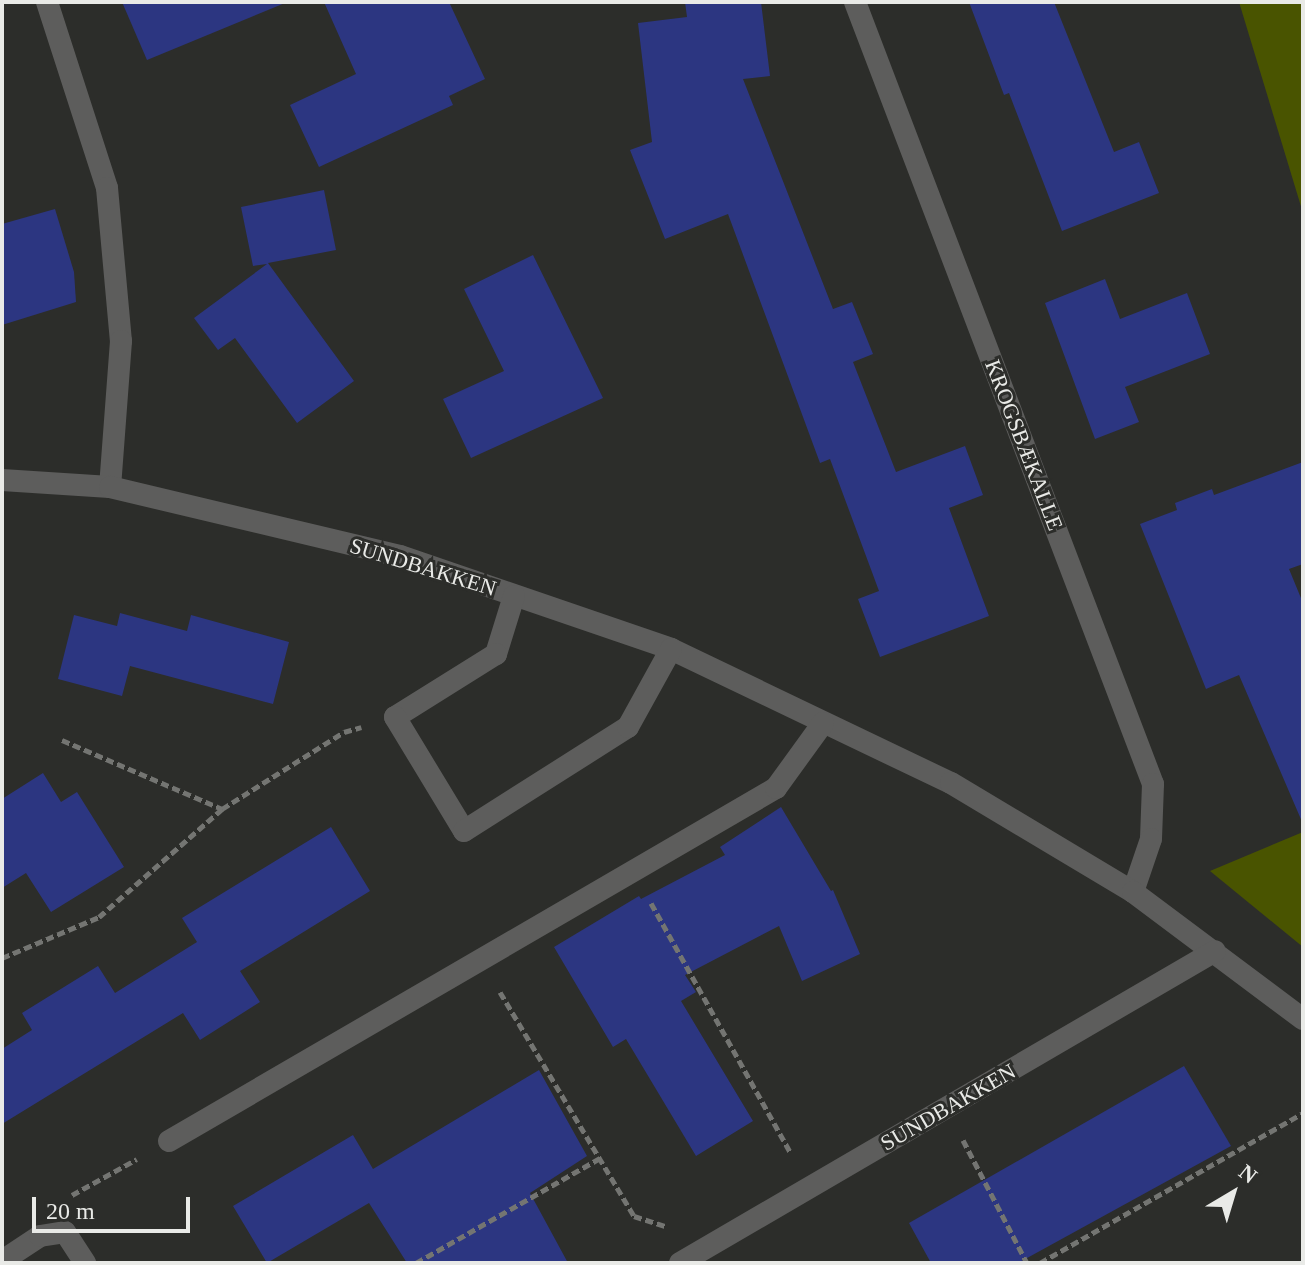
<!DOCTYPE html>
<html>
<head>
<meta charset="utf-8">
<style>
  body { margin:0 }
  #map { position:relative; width:1305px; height:1265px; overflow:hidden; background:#2c2d2a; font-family:Georgia,serif }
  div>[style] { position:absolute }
  .green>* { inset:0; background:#495400 }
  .building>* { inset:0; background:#2c3681 }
  .path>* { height:5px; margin-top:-2.5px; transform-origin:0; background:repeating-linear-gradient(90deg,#747572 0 8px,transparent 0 12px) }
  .minor>* { height:22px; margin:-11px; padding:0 11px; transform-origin:11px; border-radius:11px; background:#5d5d5c }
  span { translate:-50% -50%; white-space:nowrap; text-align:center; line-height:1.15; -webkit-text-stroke:6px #2c2d2a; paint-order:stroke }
  .street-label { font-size:22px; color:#e9eae7 }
  .frame { position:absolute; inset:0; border:4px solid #e9eae7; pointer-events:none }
  .north { position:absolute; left:1193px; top:1153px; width:80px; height:80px; -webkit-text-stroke:6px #2c2d2a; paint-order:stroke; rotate:38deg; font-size:22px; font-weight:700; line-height:32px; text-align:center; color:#e9eae7 }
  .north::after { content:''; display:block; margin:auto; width:28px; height:36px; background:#e9eae7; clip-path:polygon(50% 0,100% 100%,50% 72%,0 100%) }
  .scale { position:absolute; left:32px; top:1197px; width:158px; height:36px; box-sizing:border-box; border:4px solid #e9eae7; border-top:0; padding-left:10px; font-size:24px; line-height:28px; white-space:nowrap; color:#e9eae7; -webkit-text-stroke:6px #2c2d2a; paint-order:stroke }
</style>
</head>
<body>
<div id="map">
  <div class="green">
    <div style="clip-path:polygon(1239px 2px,1303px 2px,1303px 213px)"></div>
    <div style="clip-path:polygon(1303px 832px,1303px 947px,1210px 871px)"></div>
  </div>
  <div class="building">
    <div style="clip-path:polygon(122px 2px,285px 2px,285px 3px,147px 60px)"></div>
    <div style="clip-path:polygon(324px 2px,449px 2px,485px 79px,449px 96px,453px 105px,319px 167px,290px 105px,356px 74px)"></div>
    <div style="clip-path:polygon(685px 2px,761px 2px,770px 76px,743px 79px,833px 309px,852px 302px,873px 354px,853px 362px,896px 472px,965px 446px,983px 495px,949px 508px,989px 616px,880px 657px,858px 599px,879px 591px,830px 459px,820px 463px,728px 214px,665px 239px,630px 150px,652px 142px,638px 23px,687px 17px)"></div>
    <div style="clip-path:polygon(969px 2px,1054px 2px,1114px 152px,1139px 142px,1159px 193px,1062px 231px,1009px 93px,1004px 95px)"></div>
    <div style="clip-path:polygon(324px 190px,336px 250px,268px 263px,354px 381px,297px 423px,235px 338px,218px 350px,194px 318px,267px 264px,253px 266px,241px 207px)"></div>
    <div style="clip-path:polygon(55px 209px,74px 272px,76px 302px,2px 325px,2px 224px)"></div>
    <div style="clip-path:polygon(533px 255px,603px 398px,471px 458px,443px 399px,504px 371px,464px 289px)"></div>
    <div style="clip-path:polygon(1105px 279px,1120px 319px,1187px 293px,1210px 354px,1125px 387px,1139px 422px,1095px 439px,1045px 303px)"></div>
    <div style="clip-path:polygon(1303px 462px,1303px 564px,1289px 569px,1303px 603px,1303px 824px,1239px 675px,1206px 689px,1140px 524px,1177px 510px,1175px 503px,1212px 489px,1214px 495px)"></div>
    <div style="clip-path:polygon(120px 613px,187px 631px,191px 615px,289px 642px,273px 704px,130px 666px,122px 696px,58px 679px,74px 615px,117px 626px)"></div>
    <div style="clip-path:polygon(43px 773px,61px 802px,77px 792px,124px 867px,51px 912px,26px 873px,2px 888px,2px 799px)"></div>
    <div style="clip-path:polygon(781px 807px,831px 891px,833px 890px,860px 954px,802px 981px,779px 926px,685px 975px,696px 992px,681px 1001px,753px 1121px,696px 1156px,626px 1039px,613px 1047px,554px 947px,639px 896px,641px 899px,725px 855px,720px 847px)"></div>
    <div style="clip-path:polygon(331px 827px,370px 891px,240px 971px,260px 1002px,200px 1040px,183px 1013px,2px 1124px,2px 1049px,32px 1030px,22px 1013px,98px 966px,115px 993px,197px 942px,182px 918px)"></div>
    <div style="clip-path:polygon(1184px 1066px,1231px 1146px,1018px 1263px,931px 1263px,909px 1223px)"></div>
    <div style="clip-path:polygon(539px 1070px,587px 1156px,530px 1193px,568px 1263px,407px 1263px,369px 1203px,267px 1263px,233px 1206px,353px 1135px,373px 1169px)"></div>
  </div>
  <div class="path">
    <div style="left:62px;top:740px;width:174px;rotate:23.3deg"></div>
    <div style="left:651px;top:903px;width:287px;rotate:60.8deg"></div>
    <div style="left:2px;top:958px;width:105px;rotate:-22.9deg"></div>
    <div style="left:99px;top:917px;width:164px;rotate:-41.3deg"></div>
    <div style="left:222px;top:809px;width:144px;rotate:-32.3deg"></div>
    <div style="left:344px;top:732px;width:18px;rotate:-16deg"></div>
    <div style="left:500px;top:992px;width:261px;rotate:59.1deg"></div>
    <div style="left:634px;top:1216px;width:33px;rotate:18deg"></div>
    <div style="left:963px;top:1140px;width:139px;rotate:62.5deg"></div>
    <div style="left:72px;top:1195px;width:74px;rotate:-29deg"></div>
    <div style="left:416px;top:1263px;width:212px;rotate:-29.7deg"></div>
    <div style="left:1040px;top:1263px;width:303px;rotate:-29.7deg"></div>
  </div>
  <div class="minor">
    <div style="left:47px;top:2px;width:195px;rotate:72.1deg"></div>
    <div style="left:107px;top:188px;width:154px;rotate:84.8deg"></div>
    <div style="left:121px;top:341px;width:146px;rotate:94.3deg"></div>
    <div style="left:855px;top:2px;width:837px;rotate:69.14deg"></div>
    <div style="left:1153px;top:784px;width:55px;rotate:92.1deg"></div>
    <div style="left:1151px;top:839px;width:56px;rotate:108.8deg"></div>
    <div style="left:2px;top:480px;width:108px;rotate:3.7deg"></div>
    <div style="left:110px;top:487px;width:298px;rotate:13.4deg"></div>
    <div style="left:400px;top:556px;width:287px;rotate:18.9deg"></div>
    <div style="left:671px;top:649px;width:310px;rotate:25.6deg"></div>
    <div style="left:951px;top:783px;width:212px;rotate:30.9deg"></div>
    <div style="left:1133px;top:892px;width:212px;rotate:36.8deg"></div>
    <div style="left:514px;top:596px;width:61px;rotate:107.2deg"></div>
    <div style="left:496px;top:654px;width:119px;rotate:148deg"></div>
    <div style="left:395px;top:717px;width:133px;rotate:58.8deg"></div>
    <div style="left:464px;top:831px;width:194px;rotate:-32.4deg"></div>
    <div style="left:628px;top:727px;width:89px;rotate:-61.1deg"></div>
    <div style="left:169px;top:1141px;width:702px;rotate:-30.18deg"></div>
    <div style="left:776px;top:788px;width:80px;rotate:-54.1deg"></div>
    <div style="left:2px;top:1261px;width:45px;rotate:-33.3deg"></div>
    <div style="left:40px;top:1236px;width:25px;rotate:-9deg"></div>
    <div style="left:65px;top:1232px;width:37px;rotate:57deg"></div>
    <div style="left:680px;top:1263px;width:619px;rotate:-30.25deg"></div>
  </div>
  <div class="street-label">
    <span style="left:1024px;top:445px;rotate:69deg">KROGSBÆKALLE</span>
    <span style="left:423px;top:567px;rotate:17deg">SUNDBAKKEN</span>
    <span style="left:948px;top:1107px;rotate:-30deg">SUNDBAKKEN</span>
  </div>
  <div class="frame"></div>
  <div class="north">N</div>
  <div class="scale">20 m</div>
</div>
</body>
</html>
